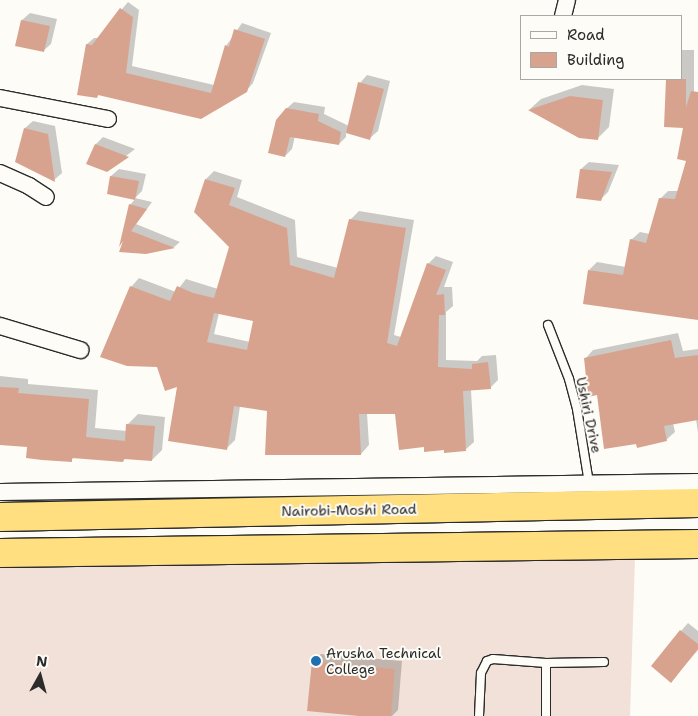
<!DOCTYPE html>
<html>
<head>
<meta charset="utf-8">
<style>
  body { margin:0 }
  #map { position:relative; width:698px; height:716px; overflow:hidden; background:#fdfcf7; font-family:"Shantell Sans",sans-serif }
  div>[style] { position:absolute }
  .built>* { inset:0; background:#f2e1d8 }
  .shadow>* { inset:0; background:#0003 }
  .building>* { inset:0; background:#d8a38e }
  .roads { filter:drop-shadow(1px 0 #2b2b2b) drop-shadow(-1px 0 #2b2b2b) drop-shadow(0 1px #2b2b2b) drop-shadow(0 -1px #2b2b2b) }
  .lane>* { height:8px; margin:-4px; padding:0 4px; transform-origin:4px; border-radius:4px; background:#fdfcf7 }
  .street>* { height:16px; margin:-8px; padding:0 8px; transform-origin:8px; border-radius:8px; background:#fdfcf7 }
  .highway>* { height:28px; margin:-14px; padding:0 14px; transform-origin:14px; border-radius:14px; background:#ffdf80 }
  .dots>* { width:14px; height:14px; translate:-50% -50%; box-sizing:border-box; border:2px solid #fdfcf7; border-radius:50% }
  span { translate:-50% -50%; white-space:nowrap; text-align:center; line-height:1.15; -webkit-text-stroke:4px #fdfcf7; paint-order:stroke }
  .street-label { font-size:14px; color:#2b2b2b }
  .poi-label { font-size:14px; color:#2b2b2b }
  .left { translate:0 -50%; text-align:left }
  .legend { position:absolute; left:520px; top:15px; width:162px; height:65px; box-sizing:border-box; background:#fdfcf7; border:1px solid #a9a8a5; margin:0; padding:6px 9px; list-style:none; font-size:15px; color:#2b2b2b }
  .legend li { display:flex; align-items:center; gap:10px; height:25px }
  .legend b { width:25px; border:1px solid #a9a8a5 }
  .north { position:absolute; left:15px; top:651px; width:50px; height:50px; -webkit-text-stroke:4px #fdfcf7; paint-order:stroke; rotate:7deg; font-size:14px; font-weight:700; line-height:20px; text-align:center; color:#2b2b2b }
  .north::after { content:''; display:block; margin:auto; width:18px; height:22px; background:#2b2b2b; clip-path:polygon(50% 0,100% 100%,50% 72%,0 100%) }
</style>
</head>
<body>
<div id="map">
  <div class="built">
    <div style="clip-path:polygon(635px 556px,630px 716px,0 716px,0 567px)"></div>
  </div>
  <div class="shadow">
    <div style="clip-path:polygon(128px 2px,139px 10px,132px 66px,214px 85px,226px 46px,242px 23px,271px 33px,253px 83px,246px 91px,201px 118px,99px 94px,97px 97px,87px 44px,94px 38px,98px 38px)"></div>
    <div style="clip-path:polygon(30px 13px,57px 19px,51px 44px,43px 51px,16px 45px,22px 20px)"></div>
    <div style="clip-path:polygon(682px 50px,694px 50px,694px 99px,698px 99px,698px 319px,589px 270px,597px 262px,626px 267px,631px 240px,640px 232px,650px 234px,660px 199px,668px 191px,679px 191px,688px 160px,685px 127px,668px 106px,668px 79px,682px 79px)"></div>
    <div style="clip-path:polygon(367px 75px,390px 81px,378px 131px,370px 138px,346px 132px,346px 137px,339px 144px,295px 136px,292px 149px,285px 156px,286px 109px,294px 102px,325px 107px,324px 114px,349px 126px,360px 83px)"></div>
    <div style="clip-path:polygon(582px 85px,614px 89px,609px 127px,597px 139px,579px 136px,530px 109px,541px 99px)"></div>
    <div style="clip-path:polygon(33px 121px,55px 126px,62px 173px,54px 180px,25px 128px)"></div>
    <div style="clip-path:polygon(103px 137px,135px 149px,107px 171px,88px 163px,96px 144px)"></div>
    <div style="clip-path:polygon(589px 162px,619px 165px,608px 192px,600px 200px,581px 169px)"></div>
    <div style="clip-path:polygon(119px 169px,146px 174px,142px 191px,135px 198px,152px 202px,136px 224px,180px 242px,174px 247px,146px 253px,126px 238px,130px 205px,136px 198px,108px 193px,111px 176px)"></div>
    <div style="clip-path:polygon(evenodd,214px 171px,242px 180px,237px 197px,295px 220px,297px 257px,338px 268px,350px 220px,359px 211px,414px 220px,394px 335px,401px 337px,428px 264px,436px 256px,453px 262px,444px 287px,452px 287px,453px 306px,446px 312px,446px 360px,477px 361px,482px 356px,496px 355px,498px 380px,490px 388px,471px 390px,474px 442px,465px 450px,425px 445px,396px 413px,367px 413px,369px 445px,361px 454px,268px 410px,240px 406px,235px 440px,227px 448px,179px 385px,131px 287px,139px 278px,176px 292px,186px 279px,218px 289px,230px 247px,206px 179px,214px 171px,219px 313px,254px 320px,250px 342px,214px 334px,219px 313px)"></div>
    <div style="clip-path:polygon(678px 333px,683px 351px,698px 349px,698px 433px,696px 419px,673px 423px,675px 432px,666px 440px,598px 394px,585px 359px,593px 350px)"></div>
    <div style="clip-path:polygon(0 376px,28px 379px,28px 384px,98px 390px,95px 428px,127px 431px,128px 424px,138px 414px,165px 417px,162px 450px,152px 460px,126px 458px,123px 461px,75px 457px,71px 460px,29px 446px,0 444px)"></div>
    <div style="clip-path:polygon(688px 623px,698px 631px,698px 650px,671px 681px,681px 631px)"></div>
    <div style="clip-path:polygon(321px 654px,402px 661px,398px 710px,392px 716px,372px 716px,313px 661px)"></div>
  </div>
  <div class="building">
    <div style="clip-path:polygon(120px 8px,133px 17px,126px 73px,211px 93px,225px 45px,229px 47px,234px 29px,265px 39px,247px 92px,201px 119px,98px 95px,97px 98px,77px 95px,86px 44px,92px 45px)"></div>
    <div style="clip-path:polygon(21px 20px,50px 26px,44px 52px,15px 46px)"></div>
    <div style="clip-path:polygon(666px 79px,686px 79px,686px 107px,691px 91px,698px 92px,698px 320px,583px 304px,588px 270px,623px 275px,630px 239px,646px 243px,659px 198px,675px 199px,686px 161px,677px 159px,683px 128px,664px 127px)"></div>
    <div style="clip-path:polygon(358px 82px,384px 89px,370px 140px,346px 133px)"></div>
    <div style="clip-path:polygon(570px 96px,603px 100px,598px 140px,579px 138px,528px 110px)"></div>
    <div style="clip-path:polygon(286px 108px,319px 114px,318px 121px,341px 132px,339px 145px,290px 137px,285px 157px,268px 153px,276px 120px)"></div>
    <div style="clip-path:polygon(24px 128px,48px 134px,55px 182px,15px 162px)"></div>
    <div style="clip-path:polygon(95px 144px,129px 157px,107px 172px,86px 164px)"></div>
    <div style="clip-path:polygon(580px 169px,612px 172px,601px 201px,576px 198px)"></div>
    <div style="clip-path:polygon(110px 176px,139px 181px,135px 200px,107px 194px)"></div>
    <div style="clip-path:polygon(evenodd,205px 179px,235px 188px,229px 205px,287px 228px,290px 265px,334px 278px,349px 219px,406px 228px,387px 343px,397px 346px,427px 263px,446px 270px,436px 295px,444px 294px,445px 315px,439px 315px,438px 367px,472px 369px,472px 364px,488px 362px,491px 389px,463px 391px,466px 451px,444px 453px,444px 450px,424px 452px,424px 447px,399px 450px,395px 414px,359px 414px,361px 455px,265px 455px,267px 411px,234px 406px,227px 450px,168px 441px,177px 387px,165px 391px,157px 367px,127px 366px,100px 357px,130px 286px,170px 301px,177px 286px,193px 293px,214px 298px,229px 247px,194px 212px,205px 179px,214px 313px,253px 321px,247px 350px,207px 342px,214px 313px)"></div>
    <div style="clip-path:polygon(129px 204px,147px 209px,131px 231px,175px 248px,146px 254px,119px 252px,123px 241px,119px 247px)"></div>
    <div style="clip-path:polygon(671px 340px,675px 358px,698px 355px,698px 420px,664px 426px,667px 441px,637px 448px,636px 444px,604px 449px,597px 395px,588px 397px,584px 358px)"></div>
    <div style="clip-path:polygon(0 387px,19px 388px,18px 393px,89px 399px,86px 437px,125px 441px,126px 424px,155px 426px,152px 461px,124px 459px,123px 462px,72px 458px,72px 462px,42px 460px,26px 458px,27px 447px,0 445px)"></div>
    <div style="clip-path:polygon(680px 630px,698px 644px,698px 649px,671px 683px,651px 666px)"></div>
    <div style="clip-path:polygon(312px 661px,395px 669px,391px 716px,359px 716px,307px 711px)"></div>
  </div>
  <div class="roads">
    <div class="lane">
      <div style="left:548px;top:325px;width:58px;rotate:68.7deg"></div>
      <div style="left:569px;top:379px;width:31px;rotate:75deg"></div>
      <div style="left:577px;top:409px;width:75px;rotate:80.8deg"></div>
      <div style="left:479px;top:716px;width:43px;rotate:-87.3deg"></div>
      <div style="left:481px;top:673px;width:13px;rotate:-63deg"></div>
      <div style="left:487px;top:661px;width:6px;rotate:-18deg"></div>
      <div style="left:493px;top:659px;width:53px;rotate:4.3deg"></div>
      <div style="left:546px;top:663px;width:58px;rotate:-1deg"></div>
      <div style="left:546px;top:716px;width:53px;rotate:-90deg"></div>
    </div>
    <div class="street">
      <div style="left:563px;top:16px;width:16px;rotate:-76deg"></div>
      <div style="left:0;top:98px;width:110px;rotate:11deg"></div>
      <div style="left:0;top:173px;width:32px;rotate:24deg"></div>
      <div style="left:29px;top:186px;width:20px;rotate:33deg"></div>
      <div style="left:0;top:326px;width:84px;rotate:16.7deg"></div>
      <div style="left:0;top:492px;width:698px;rotate:-0.82deg"></div>
    </div>
    <div class="highway">
      <div style="left:0;top:517px;width:698px;rotate:-1.15deg"></div>
      <div style="left:0;top:553px;width:698px;rotate:-0.74deg"></div>
    </div>
  </div>
  <div class="dots">
    <div style="left:316px;top:661px;background:#1f6fb2"></div>
  </div>
  <div class="street-label">
    <span style="left:589px;top:415px;rotate:78deg">Ushiri Drive</span>
    <span style="left:349px;top:510px;rotate:-1deg">Nairobi-Moshi Road</span>
  </div>
  <div class="poi-label">
    <span class="left" style="left:326px;top:661px">Arusha Technical<br>College</span>
  </div>
  <ul class="legend">
  <li><b style="height:6px;background:#fdfcf7"></b>Road</li>
  <li><b style="height:14px;background:#d8a38e"></b>Building</li>
  </ul>
  <div class="north">N</div>
</div>
</body>
</html>
